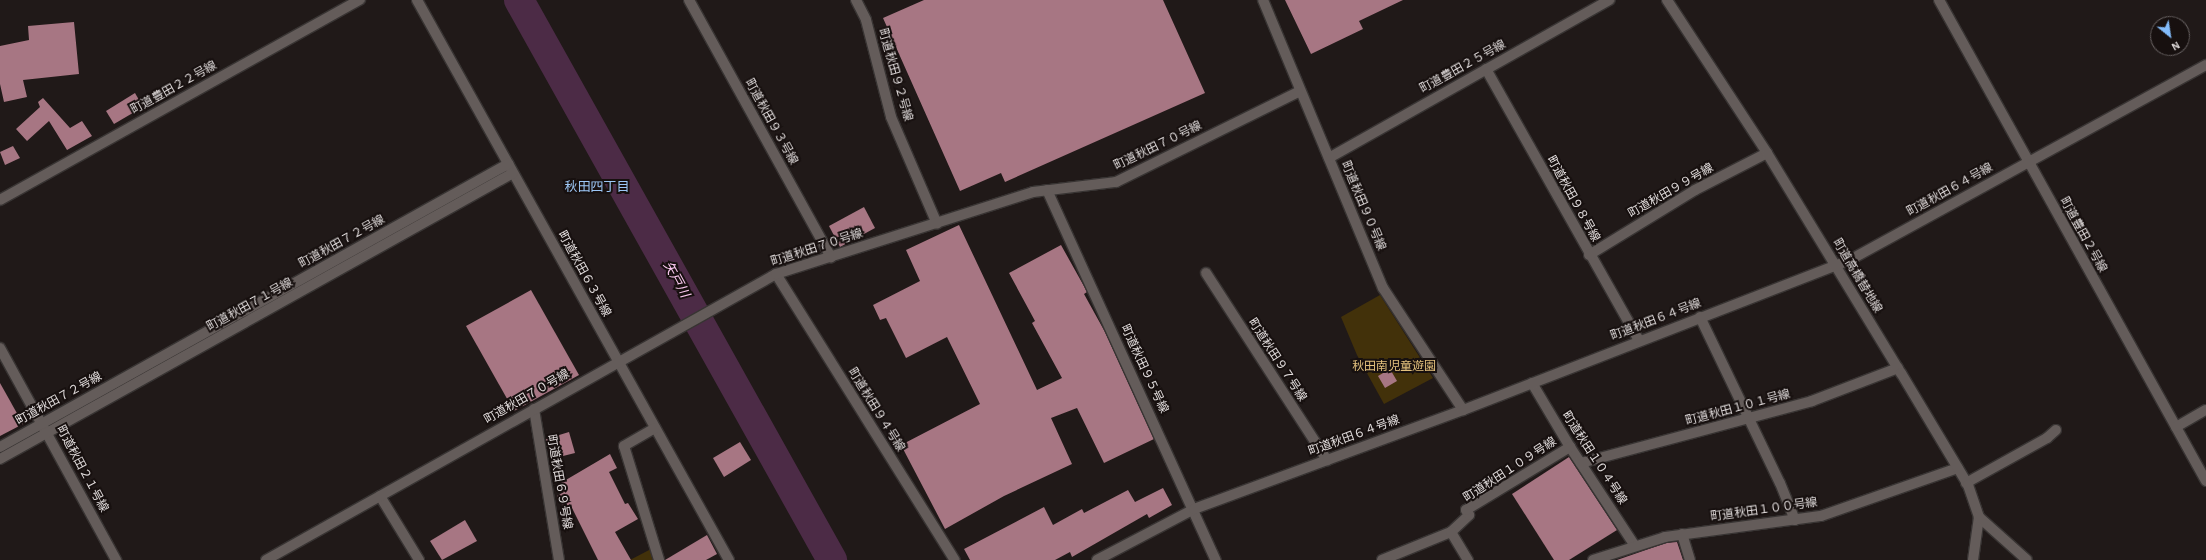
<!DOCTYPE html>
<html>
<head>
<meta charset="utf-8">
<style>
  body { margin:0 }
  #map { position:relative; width:2206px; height:560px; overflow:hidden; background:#201918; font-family:"Alegreya Sans","Noto Sans JP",sans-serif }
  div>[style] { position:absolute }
  .green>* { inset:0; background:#42310a }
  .river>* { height:30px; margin:-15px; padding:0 15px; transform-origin:15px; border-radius:15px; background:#4c2b46 }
  .building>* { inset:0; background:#a77683 }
  .roads { filter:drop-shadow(1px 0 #383433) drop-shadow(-1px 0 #383433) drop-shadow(0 1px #383433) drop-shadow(0 -1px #383433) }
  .minor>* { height:10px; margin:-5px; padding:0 5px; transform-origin:5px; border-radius:5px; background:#645c5a }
  .tertiary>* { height:10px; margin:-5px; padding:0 5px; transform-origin:5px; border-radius:5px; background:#645c5a }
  span { translate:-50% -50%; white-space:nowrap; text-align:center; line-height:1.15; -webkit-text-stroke:4px #17100f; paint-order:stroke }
  .street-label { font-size:12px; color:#e0dbdb }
  .park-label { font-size:12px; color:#e3c17d }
  .neighbourhood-label { font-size:13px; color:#9dc7f6 }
  .water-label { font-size:13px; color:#fbc9f0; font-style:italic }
  .north { position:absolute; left:2150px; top:16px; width:40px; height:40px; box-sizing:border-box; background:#17100f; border:1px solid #676161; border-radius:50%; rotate:150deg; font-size:11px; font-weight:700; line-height:16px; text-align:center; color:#e0dbdb }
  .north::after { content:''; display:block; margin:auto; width:14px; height:18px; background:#83bcfb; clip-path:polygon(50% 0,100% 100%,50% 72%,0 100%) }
</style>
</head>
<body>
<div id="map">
  <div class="green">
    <div style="clip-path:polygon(1380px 295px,1433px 378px,1384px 404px,1357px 355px,1341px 317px)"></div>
    <div style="clip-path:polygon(651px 549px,654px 560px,630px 560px)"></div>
  </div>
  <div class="river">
    <div style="left:519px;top:0;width:642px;rotate:60.8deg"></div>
  </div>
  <div class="building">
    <div style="clip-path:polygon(924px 0,1163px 0,1205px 93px,1005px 182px,1001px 173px,960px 191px,883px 18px)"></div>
    <div style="clip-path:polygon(1285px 0,1403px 0,1359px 21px,1363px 29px,1311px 54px)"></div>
    <div style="clip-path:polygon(74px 22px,79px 74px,23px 80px,27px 97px,4px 102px,0 84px,0 46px,29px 40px,28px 26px)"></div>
    <div style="clip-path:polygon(135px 93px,143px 107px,114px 124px,106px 111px)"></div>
    <div style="clip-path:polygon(43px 98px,70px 128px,82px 121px,92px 136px,67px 150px,49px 121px,27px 141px,16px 129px,40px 107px,38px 102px)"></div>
    <div style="clip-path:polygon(13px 146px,20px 158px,5px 165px,0 152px)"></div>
    <div style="clip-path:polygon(864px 207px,875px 228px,840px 247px,829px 226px)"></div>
    <div style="clip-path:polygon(959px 225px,1037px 390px,1062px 378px,1032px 323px,1035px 321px,1009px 273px,1061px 245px,1085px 288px,1087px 292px,1084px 294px,1105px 332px,1154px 439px,1104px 463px,1077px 408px,1051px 418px,1072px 464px,1004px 496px,945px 529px,901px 445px,980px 404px,947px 337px,906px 358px,886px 318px,880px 320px,873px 305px,920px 281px,906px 250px)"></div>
    <div style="clip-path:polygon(531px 290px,579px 375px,514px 411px,466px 326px)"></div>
    <div style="clip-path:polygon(1390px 369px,1397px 381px,1385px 388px,1378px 376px)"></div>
    <div style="clip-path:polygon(0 383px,23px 424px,0 436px)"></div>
    <div style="clip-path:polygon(569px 432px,575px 453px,551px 459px,546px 439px)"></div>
    <div style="clip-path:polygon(740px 442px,751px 460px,724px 477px,713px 458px)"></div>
    <div style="clip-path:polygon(610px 454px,617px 468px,609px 472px,625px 504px,628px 503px,638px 519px,615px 532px,631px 560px,598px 560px,570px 504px,564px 508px,557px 496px,564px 492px,559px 484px)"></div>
    <div style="clip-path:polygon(1569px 457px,1617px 530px,1569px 560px,1554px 560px,1512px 494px)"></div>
    <div style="clip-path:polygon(1163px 488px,1172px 505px,1149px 518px,1147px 514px,1072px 557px,1070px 552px,1055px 560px,970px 560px,964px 549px,1044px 507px,1053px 525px,1082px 509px,1084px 513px,1128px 490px,1135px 502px)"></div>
    <div style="clip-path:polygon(465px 520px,477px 541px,442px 560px,430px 541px)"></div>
    <div style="clip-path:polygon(707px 535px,717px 554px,706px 560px,665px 560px)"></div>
    <div style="clip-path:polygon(1677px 542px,1683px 560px,1617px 560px,1666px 543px)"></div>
  </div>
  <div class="roads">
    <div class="minor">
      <div style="left:417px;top:0;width:641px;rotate:60.88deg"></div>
      <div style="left:689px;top:0;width:294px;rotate:61.1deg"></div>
      <div style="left:856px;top:0;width:22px;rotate:63deg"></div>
      <div style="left:866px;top:20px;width:100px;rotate:75.5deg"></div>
      <div style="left:891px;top:117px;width:116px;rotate:66.7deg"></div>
      <div style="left:1263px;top:0;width:312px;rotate:67.4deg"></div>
      <div style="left:1383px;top:288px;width:146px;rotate:56.7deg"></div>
      <div style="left:1939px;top:0;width:550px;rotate:60.97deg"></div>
      <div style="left:1486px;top:69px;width:312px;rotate:60.6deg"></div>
      <div style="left:1329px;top:158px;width:322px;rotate:-29.4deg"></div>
      <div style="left:1047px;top:190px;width:407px;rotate:65.5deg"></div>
      <div style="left:0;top:200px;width:412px;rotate:-29.1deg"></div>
      <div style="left:1589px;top:255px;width:124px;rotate:-31.5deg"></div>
      <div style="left:1695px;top:190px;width:81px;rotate:-27.2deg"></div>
      <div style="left:1206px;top:273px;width:223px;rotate:57.1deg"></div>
      <div style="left:776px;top:274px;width:337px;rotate:58deg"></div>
      <div style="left:1700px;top:317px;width:184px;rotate:64.3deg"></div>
      <div style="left:1780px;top:483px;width:40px;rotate:68deg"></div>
      <div style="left:0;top:348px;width:242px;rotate:61.3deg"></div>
      <div style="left:1532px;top:383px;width:74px;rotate:59.3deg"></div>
      <div style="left:1570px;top:447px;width:118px;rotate:56.7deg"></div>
      <div style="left:534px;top:409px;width:153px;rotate:80.6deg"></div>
      <div style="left:2176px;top:427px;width:34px;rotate:-30deg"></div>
      <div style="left:655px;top:428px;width:36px;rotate:150deg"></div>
      <div style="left:624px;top:446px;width:119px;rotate:72.9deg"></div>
      <div style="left:0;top:447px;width:582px;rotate:-29.12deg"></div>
      <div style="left:0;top:459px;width:587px;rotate:-29.14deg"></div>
      <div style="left:1581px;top:463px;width:239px;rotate:-15deg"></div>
      <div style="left:1812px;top:401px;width:92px;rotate:-21deg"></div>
      <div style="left:1966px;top:483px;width:93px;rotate:-29.1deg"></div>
      <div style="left:2047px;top:438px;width:12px;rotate:-42deg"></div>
      <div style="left:380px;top:496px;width:75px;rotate:58.6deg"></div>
      <div style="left:1451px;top:532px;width:25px;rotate:-43deg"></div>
      <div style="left:1469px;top:515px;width:6px;rotate:-121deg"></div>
      <div style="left:1466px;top:510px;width:122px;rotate:-31.2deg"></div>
      <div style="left:1682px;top:534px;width:27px;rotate:73deg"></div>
      <div style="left:266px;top:560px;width:585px;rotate:-29.28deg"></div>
      <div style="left:776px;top:274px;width:270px;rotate:-17.7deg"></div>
      <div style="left:1033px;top:192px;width:84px;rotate:-6.9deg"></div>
      <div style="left:1116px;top:182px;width:205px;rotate:-26.3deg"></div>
      <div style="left:1097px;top:560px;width:110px;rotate:-27.7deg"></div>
      <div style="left:1194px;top:509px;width:287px;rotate:-20.2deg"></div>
      <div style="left:1463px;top:410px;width:413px;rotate:-21.2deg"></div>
      <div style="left:1848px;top:261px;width:408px;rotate:-28.7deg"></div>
      <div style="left:1382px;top:560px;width:74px;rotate:-22.1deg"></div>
      <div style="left:1451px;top:532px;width:33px;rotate:59deg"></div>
      <div style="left:1593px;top:560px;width:76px;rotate:-17.7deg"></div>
      <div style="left:1665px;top:537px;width:157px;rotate:-7.7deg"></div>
      <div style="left:1821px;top:516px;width:145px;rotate:-19.3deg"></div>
      <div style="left:1973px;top:560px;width:43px;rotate:-82.1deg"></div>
    </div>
    <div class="tertiary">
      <div style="left:1667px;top:0;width:183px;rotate:56.8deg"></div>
      <div style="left:1767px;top:153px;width:258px;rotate:58.7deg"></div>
      <div style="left:1901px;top:373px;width:131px;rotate:59.1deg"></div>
      <div style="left:1968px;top:485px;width:34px;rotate:71deg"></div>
      <div style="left:1979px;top:517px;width:64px;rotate:41.9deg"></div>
    </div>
  </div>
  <div class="street-label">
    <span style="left:1463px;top:67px;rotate:-29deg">町道豊田２５号線</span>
    <span style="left:895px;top:75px;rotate:74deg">町道秋田９２号線</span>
    <span style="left:174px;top:88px;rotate:-29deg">町道豊田２２号線</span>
    <span style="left:771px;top:122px;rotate:61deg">町道秋田９３号線</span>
    <span style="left:1158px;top:146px;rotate:-26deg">町道秋田７０号線</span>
    <span style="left:1950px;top:190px;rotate:-29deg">町道秋田６４号線</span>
    <span style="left:1671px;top:191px;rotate:-30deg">町道秋田９９号線</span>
    <span style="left:1573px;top:199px;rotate:61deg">町道秋田９８号線</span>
    <span style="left:1363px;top:206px;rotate:67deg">町道秋田９０号線</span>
    <span style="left:2083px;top:235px;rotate:61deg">町道豊田２号線</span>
    <span style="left:342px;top:242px;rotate:-29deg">町道秋田７２号線</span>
    <span style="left:817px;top:248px;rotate:-18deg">町道秋田７０号線</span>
    <span style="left:584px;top:274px;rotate:61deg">町道秋田６３号線</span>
    <span style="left:1857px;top:276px;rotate:59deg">町道高橋替地線</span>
    <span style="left:250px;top:305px;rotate:-29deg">町道秋田７１号線</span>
    <span style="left:1656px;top:320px;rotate:-21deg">町道秋田６４号線</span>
    <span style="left:1277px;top:360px;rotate:57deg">町道秋田９７号線</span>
    <span style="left:1144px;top:369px;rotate:65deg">町道秋田９５号線</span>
    <span style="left:527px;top:397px;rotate:-30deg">町道秋田７０号線</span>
    <span style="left:59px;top:399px;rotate:-29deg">町道秋田７２号線</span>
    <span style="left:1738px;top:408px;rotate:-15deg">町道秋田１０１号線</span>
    <span style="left:876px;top:410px;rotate:58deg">町道秋田９４号線</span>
    <span style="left:1354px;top:436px;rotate:-20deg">町道秋田６４号線</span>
    <span style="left:1594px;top:458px;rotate:57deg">町道秋田１０４号線</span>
    <span style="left:82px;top:469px;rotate:62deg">町道秋田２１号線</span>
    <span style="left:1510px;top:470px;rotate:-33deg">町道秋田１０９号線</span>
    <span style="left:559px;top:482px;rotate:80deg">町道秋田６９号線</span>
    <span style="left:1764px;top:510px;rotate:-8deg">町道秋田１００号線</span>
  </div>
  <div class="park-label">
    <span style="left:1394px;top:367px">秋田南児童遊園</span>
  </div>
  <div class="neighbourhood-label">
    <span style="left:597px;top:188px">秋田四丁目</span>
  </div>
  <div class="water-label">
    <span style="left:675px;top:280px;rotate:61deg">矢戸川</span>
  </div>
  <div class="north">N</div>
</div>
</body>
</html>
